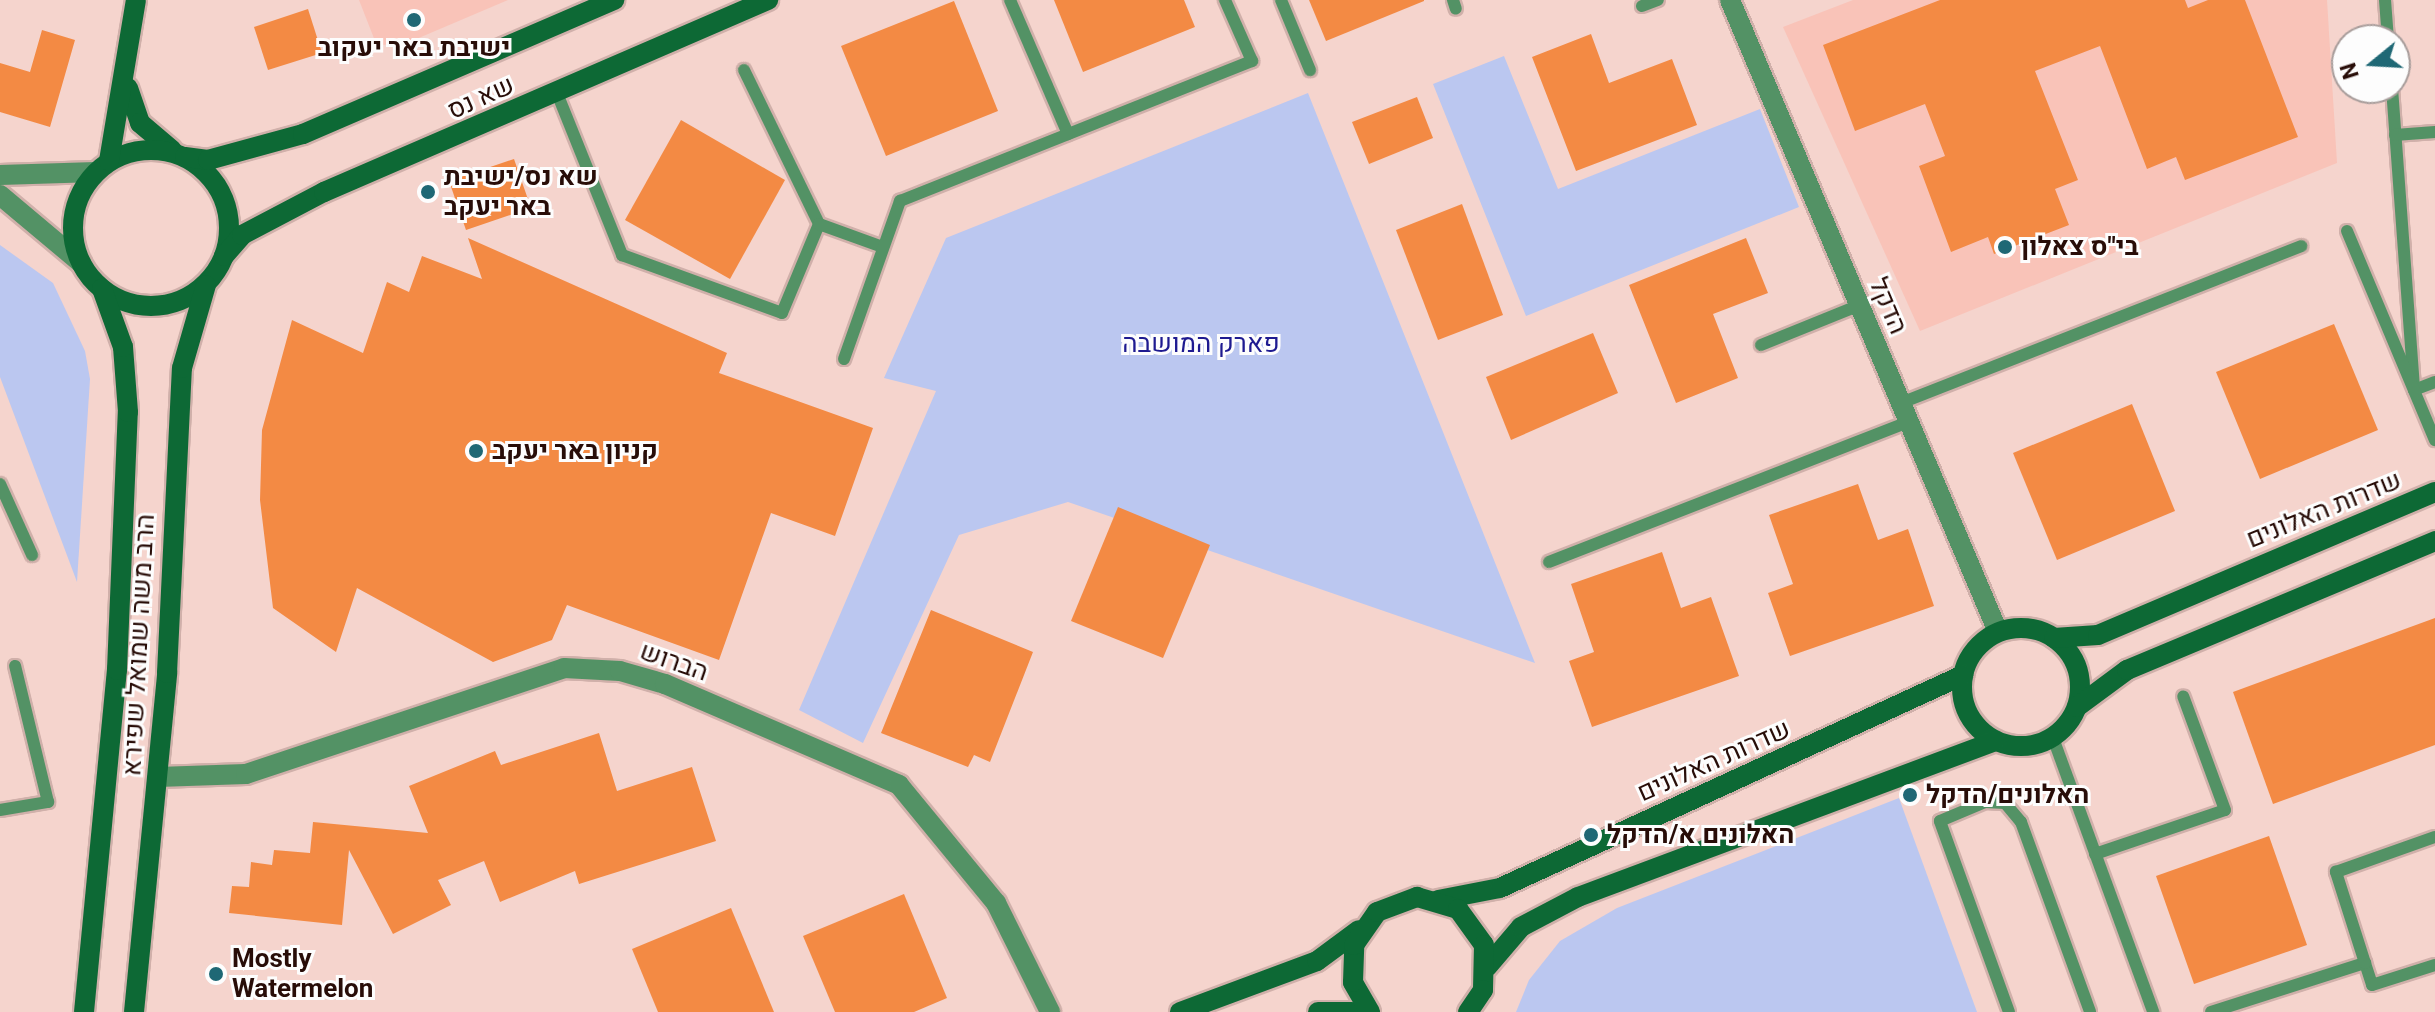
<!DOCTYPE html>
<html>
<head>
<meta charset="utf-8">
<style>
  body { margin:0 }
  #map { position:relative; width:2435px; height:1012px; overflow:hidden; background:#f5d4cd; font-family:Roboto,Heebo,sans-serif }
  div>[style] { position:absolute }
  .built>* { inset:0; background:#f9c3b8 }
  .green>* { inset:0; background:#bbc7f0 }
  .building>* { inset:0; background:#f38a44 }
  .roads { filter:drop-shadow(2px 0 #d0b0aa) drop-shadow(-2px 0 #d0b0aa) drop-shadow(0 2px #d0b0aa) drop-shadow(0 -2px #d0b0aa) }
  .lane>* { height:12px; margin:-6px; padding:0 6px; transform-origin:6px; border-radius:6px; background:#539265 }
  .street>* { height:20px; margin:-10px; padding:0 10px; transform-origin:10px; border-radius:10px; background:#539265 }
  .secondary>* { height:20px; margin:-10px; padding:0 10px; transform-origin:10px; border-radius:10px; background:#0d6935 }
  .secondary>.ring { margin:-10px; padding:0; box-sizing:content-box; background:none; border:20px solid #0d6935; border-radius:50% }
  .dots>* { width:22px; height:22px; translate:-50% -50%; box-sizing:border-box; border:4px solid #fdfdfd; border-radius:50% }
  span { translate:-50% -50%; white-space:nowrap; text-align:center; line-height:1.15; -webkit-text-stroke:6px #fdfdfd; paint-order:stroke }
  .poi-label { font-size:26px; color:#280d08; font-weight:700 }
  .left { translate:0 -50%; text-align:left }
  .street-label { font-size:26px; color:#280d08 }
  .park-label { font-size:26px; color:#1e1a90 }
  .north { position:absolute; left:2331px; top:24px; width:80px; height:80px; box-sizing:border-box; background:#fdfdfd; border:2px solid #a89d9b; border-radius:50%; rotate:252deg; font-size:22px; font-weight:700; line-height:32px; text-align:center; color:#280d08 }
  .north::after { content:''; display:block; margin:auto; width:28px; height:36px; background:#1f6875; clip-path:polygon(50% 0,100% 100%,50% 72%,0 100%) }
</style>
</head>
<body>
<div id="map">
  <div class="built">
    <div style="clip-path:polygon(359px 0,508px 0,414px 40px,377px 46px)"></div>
    <div style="clip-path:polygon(1853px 0,2327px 0,2337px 163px,1920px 331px,1783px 27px)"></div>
  </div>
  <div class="green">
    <div style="clip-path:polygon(1504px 56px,1558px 189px,1760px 109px,1799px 207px,1526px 316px,1433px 84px)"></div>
    <div style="clip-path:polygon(1308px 93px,1535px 663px,1068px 502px,959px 535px,863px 743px,799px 710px,936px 391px,884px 378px,946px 238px)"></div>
    <div style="clip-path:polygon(0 245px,53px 283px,85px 351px,90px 379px,77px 582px,0 377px)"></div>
    <div style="clip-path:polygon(1899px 798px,1977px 1012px,1516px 1012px,1529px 980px,1560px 941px,1617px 908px)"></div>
  </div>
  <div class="building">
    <div style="clip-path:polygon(1054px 0,1184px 0,1195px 27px,1083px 72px)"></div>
    <div style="clip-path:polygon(1309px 0,1424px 0,1424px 1px,1326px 41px)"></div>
    <div style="clip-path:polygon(1940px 0,2185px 0,2188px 8px,2208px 0,2245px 0,2298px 137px,2185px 180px,2176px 157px,2147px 169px,2100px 46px,2035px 71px,2078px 180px,2055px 189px,2069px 225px,1994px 254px,1988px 237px,1951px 252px,1919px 166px,1945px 156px,1925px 104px,1855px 131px,1823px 45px)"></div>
    <div style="clip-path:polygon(954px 1px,998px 111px,886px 156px,841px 46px)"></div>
    <div style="clip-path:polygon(308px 9px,322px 53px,268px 70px,254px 27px)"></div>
    <div style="clip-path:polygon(42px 30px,75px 40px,50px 127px,0 112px,0 63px,30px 72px)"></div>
    <div style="clip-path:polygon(1591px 34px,1609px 83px,1672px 59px,1697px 125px,1576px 171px,1532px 57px)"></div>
    <div style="clip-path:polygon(1417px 97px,1433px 138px,1369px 164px,1352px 122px)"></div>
    <div style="clip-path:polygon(681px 120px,785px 180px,730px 279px,625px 220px)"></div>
    <div style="clip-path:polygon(514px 159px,531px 208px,466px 230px,449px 181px)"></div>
    <div style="clip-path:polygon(1462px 204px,1503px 315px,1438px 340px,1396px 230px)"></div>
    <div style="clip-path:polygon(468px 238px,727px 353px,719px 373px,873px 428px,835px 536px,771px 513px,719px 660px,567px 605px,552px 640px,493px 662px,357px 588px,336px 652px,273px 608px,260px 500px,262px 430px,292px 320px,363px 353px,387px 282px,409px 292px,422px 256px,482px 279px)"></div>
    <div style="clip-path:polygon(1746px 238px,1768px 293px,1713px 314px,1738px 378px,1676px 403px,1629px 285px)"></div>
    <div style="clip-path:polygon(2334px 324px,2378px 430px,2260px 479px,2216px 372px)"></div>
    <div style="clip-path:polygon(1593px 333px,1618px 393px,1511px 440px,1486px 377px)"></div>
    <div style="clip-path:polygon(2132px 404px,2175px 511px,2057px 560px,2013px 453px)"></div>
    <div style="clip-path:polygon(1858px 484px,1878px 540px,1908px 529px,1934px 606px,1790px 656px,1768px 593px,1793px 584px,1769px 515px)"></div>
    <div style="clip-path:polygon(1118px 507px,1210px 545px,1163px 658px,1071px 621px)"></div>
    <div style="clip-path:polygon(1662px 552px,1681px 608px,1711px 597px,1739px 676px,1592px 727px,1569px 661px,1594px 652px,1571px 584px)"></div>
    <div style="clip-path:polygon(931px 610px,1033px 652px,990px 762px,974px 755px,968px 767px,881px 733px)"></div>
    <div style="clip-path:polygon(2435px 618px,2435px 745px,2273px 804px,2233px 692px)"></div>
    <div style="clip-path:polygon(599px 733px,617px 791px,692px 767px,716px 841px,579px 884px,575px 871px,500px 902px,484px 861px,438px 880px,451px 905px,393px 934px,349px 850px,342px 925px,229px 913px,232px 886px,249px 887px,251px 862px,272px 865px,274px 850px,310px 853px,313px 822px,428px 833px,409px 786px,495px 751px,501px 765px)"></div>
    <div style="clip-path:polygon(2269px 836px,2307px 945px,2194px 984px,2156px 876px)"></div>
    <div style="clip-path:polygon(904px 894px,947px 998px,914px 1012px,835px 1012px,803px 936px)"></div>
    <div style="clip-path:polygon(731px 908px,774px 1012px,658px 1012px,632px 949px)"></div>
  </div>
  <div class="roads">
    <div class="lane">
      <div style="left:1010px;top:0;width:146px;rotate:66.6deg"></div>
      <div style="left:1281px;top:0;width:76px;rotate:67.5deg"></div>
      <div style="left:1453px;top:0;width:9px;rotate:72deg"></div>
      <div style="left:2385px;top:0;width:40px;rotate:85.7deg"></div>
      <div style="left:1642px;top:6px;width:17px;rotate:-21deg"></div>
      <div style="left:744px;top:70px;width:171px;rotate:64deg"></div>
      <div style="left:2392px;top:88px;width:303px;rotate:85.8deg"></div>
      <div style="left:2414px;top:390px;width:22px;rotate:-21deg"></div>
      <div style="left:557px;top:93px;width:175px;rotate:68.1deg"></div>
      <div style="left:622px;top:255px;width:170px;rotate:19.9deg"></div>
      <div style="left:782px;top:313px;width:96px;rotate:-67.4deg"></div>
      <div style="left:819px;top:224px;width:68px;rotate:19.8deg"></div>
      <div style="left:2395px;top:135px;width:40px;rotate:-4.3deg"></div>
      <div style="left:2347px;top:231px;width:227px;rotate:67.2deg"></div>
      <div style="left:1761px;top:345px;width:107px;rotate:-22deg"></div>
      <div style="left:844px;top:359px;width:168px;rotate:-70.5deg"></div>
      <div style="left:900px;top:201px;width:379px;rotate:-21.7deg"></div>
      <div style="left:1252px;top:61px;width:67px;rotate:-113.9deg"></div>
      <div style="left:1901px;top:403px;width:430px;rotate:-21.4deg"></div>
      <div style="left:0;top:484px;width:78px;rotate:65.7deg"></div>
      <div style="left:1549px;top:562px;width:386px;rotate:-21.3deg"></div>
      <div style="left:2053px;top:738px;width:292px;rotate:69.9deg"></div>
      <div style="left:0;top:810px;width:49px;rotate:-9.5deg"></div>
      <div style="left:48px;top:802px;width:140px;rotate:-103.6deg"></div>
      <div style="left:2095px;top:854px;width:137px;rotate:-18.7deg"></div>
      <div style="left:2225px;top:810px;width:121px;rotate:-110.2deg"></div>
      <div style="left:2365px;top:963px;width:23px;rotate:72deg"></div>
      <div style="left:2372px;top:985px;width:66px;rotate:-17.6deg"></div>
      <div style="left:2009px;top:1012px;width:203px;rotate:-109.9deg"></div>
      <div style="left:1940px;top:821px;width:49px;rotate:-22.9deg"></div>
      <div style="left:1985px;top:802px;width:20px;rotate:3deg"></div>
      <div style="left:2005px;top:803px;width:25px;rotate:50deg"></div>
      <div style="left:2021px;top:822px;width:202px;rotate:70deg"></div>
      <div style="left:2211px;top:1012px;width:162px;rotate:-17.7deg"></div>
      <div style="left:2365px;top:963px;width:96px;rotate:-107.7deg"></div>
      <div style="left:2336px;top:872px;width:105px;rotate:-19.5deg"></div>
    </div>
    <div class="street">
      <div style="left:1730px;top:0;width:686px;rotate:67.02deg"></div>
      <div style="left:0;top:175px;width:96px;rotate:-1.8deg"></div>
      <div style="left:0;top:195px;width:106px;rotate:40deg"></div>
      <div style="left:158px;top:777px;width:88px;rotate:-2deg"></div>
      <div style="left:246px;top:774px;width:335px;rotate:-18.4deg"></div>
      <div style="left:564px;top:668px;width:56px;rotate:3.1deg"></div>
      <div style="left:620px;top:671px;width:47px;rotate:16.1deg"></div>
      <div style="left:665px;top:684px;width:255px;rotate:23.3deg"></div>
      <div style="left:899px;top:785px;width:153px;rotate:50.6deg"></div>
      <div style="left:996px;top:903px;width:122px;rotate:63.6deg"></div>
    </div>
    <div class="secondary">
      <div style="left:128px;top:88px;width:37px;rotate:71deg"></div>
      <div style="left:140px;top:123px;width:42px;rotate:40.2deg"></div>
      <div class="ring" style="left:73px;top:150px;width:136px;height:136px"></div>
      <div style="left:185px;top:157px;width:23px;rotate:7deg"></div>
      <div style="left:208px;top:160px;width:98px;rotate:-15.3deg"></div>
      <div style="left:303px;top:134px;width:339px;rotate:-23.3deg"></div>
      <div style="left:109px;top:161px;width:163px;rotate:-80.5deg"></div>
      <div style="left:224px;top:256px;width:28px;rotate:-49deg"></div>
      <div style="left:242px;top:235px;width:93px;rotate:-27.7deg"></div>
      <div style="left:324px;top:192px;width:484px;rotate:-23.4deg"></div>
      <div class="ring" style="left:1962px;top:628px;width:98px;height:98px"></div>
      <div style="left:2054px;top:638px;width:44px;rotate:-3.9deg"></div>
      <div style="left:2098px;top:635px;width:366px;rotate:-23deg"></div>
      <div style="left:2077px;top:707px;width:62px;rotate:-36.5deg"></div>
      <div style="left:2127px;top:670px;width:334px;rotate:-22.7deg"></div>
      <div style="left:1438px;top:900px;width:63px;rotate:-11deg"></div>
      <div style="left:1500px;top:888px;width:510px;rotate:-24.7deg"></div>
      <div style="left:1487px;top:967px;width:52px;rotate:-49.6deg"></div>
      <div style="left:1521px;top:927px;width:64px;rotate:-27.8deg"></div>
      <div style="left:1578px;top:897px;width:446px;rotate:-20.5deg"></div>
      <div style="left:84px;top:1012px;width:344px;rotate:-84.5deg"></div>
      <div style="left:117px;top:670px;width:258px;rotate:-87.6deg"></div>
      <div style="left:128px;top:412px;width:65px;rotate:-94.4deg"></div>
      <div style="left:123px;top:347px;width:62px;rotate:-109.9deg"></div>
      <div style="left:134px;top:1012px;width:341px;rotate:-84.4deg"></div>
      <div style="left:167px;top:673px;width:305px;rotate:-87.2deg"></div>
      <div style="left:182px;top:368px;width:86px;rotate:-73.9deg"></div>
      <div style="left:1180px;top:1012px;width:146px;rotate:-20.4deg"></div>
      <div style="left:1317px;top:961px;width:52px;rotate:-36.4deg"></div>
      <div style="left:1318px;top:1012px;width:34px"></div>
      <div style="left:1370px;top:1012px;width:34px;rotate:-120deg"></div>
      <div style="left:1353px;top:982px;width:37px;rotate:-88deg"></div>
      <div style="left:1354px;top:945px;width:40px;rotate:-55.1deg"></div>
      <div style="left:1377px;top:912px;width:43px;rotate:-20.6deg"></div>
      <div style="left:1417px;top:897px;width:43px;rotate:16.3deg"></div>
      <div style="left:1458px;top:909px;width:44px;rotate:54.2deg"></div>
      <div style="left:1484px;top:945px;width:45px;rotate:91.3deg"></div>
      <div style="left:1483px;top:990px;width:27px;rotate:124deg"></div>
    </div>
  </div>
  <div class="dots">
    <div style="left:414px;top:20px;background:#1f6875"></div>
    <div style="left:428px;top:192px;background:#1f6875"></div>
    <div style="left:2005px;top:247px;background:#1f6875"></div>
    <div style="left:476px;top:451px;background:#1f6875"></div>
    <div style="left:1910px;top:795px;background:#1f6875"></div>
    <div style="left:1591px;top:835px;background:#1f6875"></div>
    <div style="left:216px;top:974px;background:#1f6875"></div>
  </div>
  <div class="poi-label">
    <span style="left:414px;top:48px">ישיבת באר יעקוב</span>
    <span class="left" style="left:444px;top:192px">שא נס/ישיבת<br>באר יעקב</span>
    <span class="left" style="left:2021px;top:247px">בי"ס צאלון</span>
    <span class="left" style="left:492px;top:451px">קניון באר יעקב</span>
    <span class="left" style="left:1926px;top:795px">האלונים/הדקל</span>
    <span class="left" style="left:1607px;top:835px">האלונים א/הדקל</span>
    <span class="left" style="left:232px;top:974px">Mostly<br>Watermelon</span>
  </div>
  <div class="street-label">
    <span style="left:481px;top:98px;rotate:-24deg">שא נס</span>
    <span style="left:1888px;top:306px;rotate:67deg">הדקל</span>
    <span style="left:2324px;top:510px;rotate:-22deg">שדרות האלונים</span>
    <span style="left:139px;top:645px;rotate:-87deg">הרב משה שמואל שפירא</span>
    <span style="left:674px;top:662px;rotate:19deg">הברוש</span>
    <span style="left:1714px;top:761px;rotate:-24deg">שדרות האלונים</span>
  </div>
  <div class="park-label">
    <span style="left:1201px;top:344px">פארק המושבה</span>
  </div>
  <div class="north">N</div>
</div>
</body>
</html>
